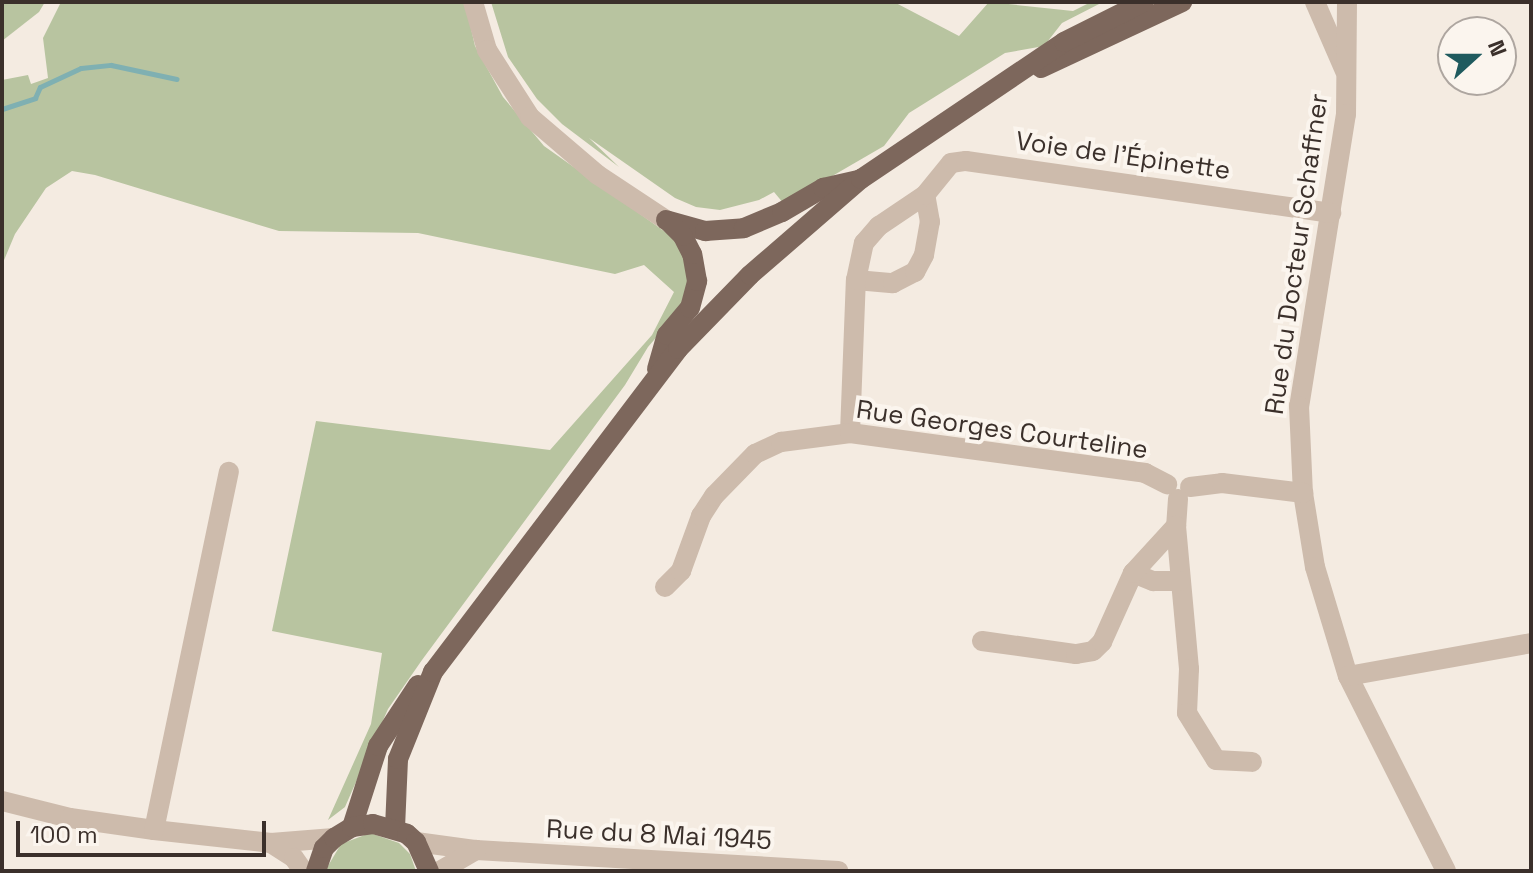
<!DOCTYPE html>
<html>
<head>
<meta charset="utf-8">
<style>
  body { margin:0 }
  #map { position:relative; width:1533px; height:873px; overflow:hidden; background:#f4ebe1; font-family:"Space Grotesk",sans-serif }
  div>[style] { position:absolute }
  .green>* { inset:0; background:#b8c4a0 }
  .stream>* { height:5px; margin:-2.5px; padding:0 2.5px; transform-origin:2.5px; border-radius:2.5px; background:#7fb0b2 }
  .minor>* { height:20px; margin:-10px; padding:0 10px; transform-origin:10px; border-radius:10px; background:#cdbbac }
  .major>* { height:20px; margin:-10px; padding:0 10px; transform-origin:10px; border-radius:10px; background:#7d675c }
  span { translate:-50% -50%; white-space:nowrap; text-align:center; line-height:1.15; -webkit-text-stroke:8px #fbf5ee; paint-order:stroke }
  .street-label { font-size:26px; color:#3b302b }
  .frame { position:absolute; inset:0; border:4px solid #3b302b; pointer-events:none }
  .north { position:absolute; left:1437px; top:16px; width:80px; height:80px; box-sizing:border-box; background:#fbf5ee; border:2px solid #aea6a0; border-radius:50%; rotate:69deg; font-size:22px; font-weight:700; line-height:32px; text-align:center; color:#3b302b }
  .north::after { content:''; display:block; margin:auto; width:28px; height:36px; background:#1f5a5e; clip-path:polygon(50% 0,100% 100%,50% 72%,0 100%) }
  .scale { position:absolute; left:16px; top:821px; width:250px; height:36px; box-sizing:border-box; border:4px solid #3b302b; border-top:0; padding-left:10px; font-size:24px; line-height:28px; white-space:nowrap; color:#3b302b; -webkit-text-stroke:6px #fbf5ee; paint-order:stroke }
</style>
</head>
<body>
<div id="map">
  <div class="green">
    <div style="clip-path:polygon(2px 2px,45px 2px,39px 12px,2px 41px)"></div>
    <div style="clip-path:polygon(61px 2px,465px 2px,475px 46px,503px 97px,544px 146px,671px 236px,691px 267px,684px 305px,648px 347px,625px 385px,422px 660px,388px 709px,345px 807px,328px 820px,371px 724px,382px 653px,272px 631px,316px 421px,550px 450px,652px 335px,674px 292px,644px 265px,615px 274px,418px 233px,279px 231px,95px 175px,72px 171px,46px 188px,15px 234px,2px 265px,2px 80px,28px 75px,31px 84px,48px 78px,43px 38px)"></div>
    <div style="clip-path:polygon(491px 2px,894px 2px,959px 36px,989px 2px,1073px 11px,1091px 2px,1103px 2px,1062px 23px,1044px 46px,1005px 53px,909px 113px,884px 146px,784px 204px,774px 192px,759px 200px,720px 210px,696px 207px,675px 198px,589px 138px,619px 167px,562px 124px,537px 99px,508px 57px)"></div>
    <div style="clip-path:polygon(370px 833px,399px 843px,410px 854px,416px 871px,325px 871px,341px 844px)"></div>
  </div>
  <div class="stream">
    <div style="left:2px;top:109px;width:35px;rotate:-18deg"></div>
    <div style="left:35px;top:98px;width:12px;rotate:-66deg"></div>
    <div style="left:40px;top:87px;width:45px;rotate:-24.9deg"></div>
    <div style="left:81px;top:68px;width:30px;rotate:-6deg"></div>
    <div style="left:111px;top:65px;width:67px;rotate:12deg"></div>
  </div>
  <div class="minor">
    <div style="left:473px;top:2px;width:50px;rotate:73.7deg"></div>
    <div style="left:487px;top:50px;width:80px;rotate:57.3deg"></div>
    <div style="left:530px;top:117px;width:89px;rotate:40.5deg"></div>
    <div style="left:598px;top:175px;width:82px;rotate:33.5deg"></div>
    <div style="left:1315px;top:2px;width:75px;rotate:66.5deg"></div>
    <div style="left:1347px;top:2px;width:112px;rotate:90.5deg"></div>
    <div style="left:1346px;top:114px;width:296px;rotate:99.1deg"></div>
    <div style="left:1299px;top:406px;width:87px;rotate:87.4deg"></div>
    <div style="left:1303px;top:493px;width:75px;rotate:80.8deg"></div>
    <div style="left:1315px;top:567px;width:114px;rotate:73.2deg"></div>
    <div style="left:1348px;top:676px;width:218px;rotate:63.3deg"></div>
    <div style="left:856px;top:280px;width:37px;rotate:5deg"></div>
    <div style="left:893px;top:283px;width:25px;rotate:-27deg"></div>
    <div style="left:915px;top:272px;width:19px;rotate:-62deg"></div>
    <div style="left:924px;top:255px;width:34px;rotate:-80deg"></div>
    <div style="left:930px;top:222px;width:27px;rotate:-100deg"></div>
    <div style="left:850px;top:433px;width:153px;rotate:-87.8deg"></div>
    <div style="left:856px;top:280px;width:38px;rotate:-78deg"></div>
    <div style="left:864px;top:243px;width:23px;rotate:-49deg"></div>
    <div style="left:879px;top:226px;width:55px;rotate:-34deg"></div>
    <div style="left:925px;top:195px;width:41px;rotate:-50.9deg"></div>
    <div style="left:951px;top:163px;width:15px;rotate:-8deg"></div>
    <div style="left:966px;top:161px;width:369px;rotate:8.1deg"></div>
    <div style="left:1190px;top:487px;width:32px;rotate:-7deg"></div>
    <div style="left:1222px;top:483px;width:82px;rotate:7deg"></div>
    <div style="left:1178px;top:499px;width:27px;rotate:94deg"></div>
    <div style="left:1176px;top:526px;width:144px;rotate:84.8deg"></div>
    <div style="left:1189px;top:669px;width:44px;rotate:92.6deg"></div>
    <div style="left:1187px;top:713px;width:55px;rotate:58.3deg"></div>
    <div style="left:1216px;top:760px;width:36px;rotate:3deg"></div>
    <div style="left:1133px;top:573px;width:22px;rotate:22deg"></div>
    <div style="left:1153px;top:581px;width:27px"></div>
    <div style="left:665px;top:587px;width:23px;rotate:-45deg"></div>
    <div style="left:681px;top:571px;width:59px;rotate:-70deg"></div>
    <div style="left:701px;top:516px;width:24px;rotate:-57deg"></div>
    <div style="left:714px;top:496px;width:59px;rotate:-45.7deg"></div>
    <div style="left:755px;top:454px;width:29px;rotate:-25deg"></div>
    <div style="left:781px;top:442px;width:70px;rotate:-7.4deg"></div>
    <div style="left:850px;top:433px;width:298px;rotate:7.7deg"></div>
    <div style="left:1145px;top:473px;width:25px;rotate:27deg"></div>
    <div style="left:982px;top:641px;width:95px;rotate:7.9deg"></div>
    <div style="left:1076px;top:654px;width:17px;rotate:-10deg"></div>
    <div style="left:1093px;top:651px;width:13px;rotate:-45deg"></div>
    <div style="left:1102px;top:642px;width:76px;rotate:-65.8deg"></div>
    <div style="left:1133px;top:573px;width:64px;rotate:-47.5deg"></div>
    <div style="left:1348px;top:676px;width:186px;rotate:-10.2deg"></div>
    <div style="left:2px;top:801px;width:70px;rotate:14deg"></div>
    <div style="left:70px;top:818px;width:85px;rotate:8.1deg"></div>
    <div style="left:154px;top:830px;width:118px;rotate:6.3deg"></div>
    <div style="left:271px;top:843px;width:63px;rotate:-4.5deg"></div>
    <div style="left:154px;top:830px;width:366px;rotate:-78.2deg"></div>
    <div style="left:416px;top:842px;width:61px;rotate:7.6deg"></div>
    <div style="left:476px;top:850px;width:363px;rotate:3.3deg"></div>
    <div style="left:271px;top:843px;width:27px;rotate:33deg"></div>
    <div style="left:294px;top:858px;width:16px;rotate:55deg"></div>
    <div style="left:440px;top:871px;width:42px;rotate:-30.3deg"></div>
  </div>
  <div class="major">
    <div style="left:1041px;top:68px;width:156px;rotate:-25.1deg"></div>
    <div style="left:666px;top:220px;width:41px;rotate:15.8deg"></div>
    <div style="left:705px;top:231px;width:39px;rotate:-4deg"></div>
    <div style="left:744px;top:228px;width:41px;rotate:-22.8deg"></div>
    <div style="left:782px;top:212px;width:48px;rotate:-30.3deg"></div>
    <div style="left:823px;top:188px;width:35px;rotate:-13deg"></div>
    <div style="left:657px;top:369px;width:35px;rotate:-74deg"></div>
    <div style="left:667px;top:335px;width:35px;rotate:-50deg"></div>
    <div style="left:690px;top:308px;width:28px;rotate:-75deg"></div>
    <div style="left:697px;top:281px;width:27px;rotate:-100deg"></div>
    <div style="left:692px;top:254px;width:20px;rotate:-117deg"></div>
    <div style="left:683px;top:236px;width:21px;rotate:-135deg"></div>
    <div style="left:352px;top:827px;width:85px;rotate:-72.2deg"></div>
    <div style="left:378px;top:746px;width:73px;rotate:-56.7deg"></div>
    <div style="left:395px;top:828px;width:69px;rotate:-87.5deg"></div>
    <div style="left:398px;top:759px;width:94px;rotate:-68.1deg"></div>
    <div style="left:433px;top:672px;width:405px;rotate:-52.8deg"></div>
    <div style="left:678px;top:349px;width:103px;rotate:-45.8deg"></div>
    <div style="left:750px;top:275px;width:147px;rotate:-40.9deg"></div>
    <div style="left:861px;top:179px;width:245px;rotate:-34deg"></div>
    <div style="left:1064px;top:42px;width:89px;rotate:-26.6deg"></div>
    <div style="left:316px;top:871px;width:24px;rotate:-71deg"></div>
    <div style="left:324px;top:848px;width:14px;rotate:-45deg"></div>
    <div style="left:334px;top:838px;width:21px;rotate:-31deg"></div>
    <div style="left:352px;top:827px;width:21px;rotate:-8deg"></div>
    <div style="left:373px;top:824px;width:35px;rotate:16deg"></div>
    <div style="left:407px;top:834px;width:12px;rotate:42deg"></div>
    <div style="left:416px;top:842px;width:32px;rotate:66deg"></div>
  </div>
  <div class="street-label">
    <span style="left:1123px;top:156px;rotate:8deg">Voie de l'Épinette</span>
    <span style="left:1297px;top:254px;rotate:-82deg">Rue du Docteur Schaffner</span>
    <span style="left:1002px;top:430px;rotate:8deg">Rue Georges Courteline</span>
    <span style="left:659px;top:835px;rotate:3deg">Rue du 8 Mai 1945</span>
  </div>
  <div class="frame"></div>
  <div class="north">N</div>
  <div class="scale">100 m</div>
</div>
</body>
</html>
